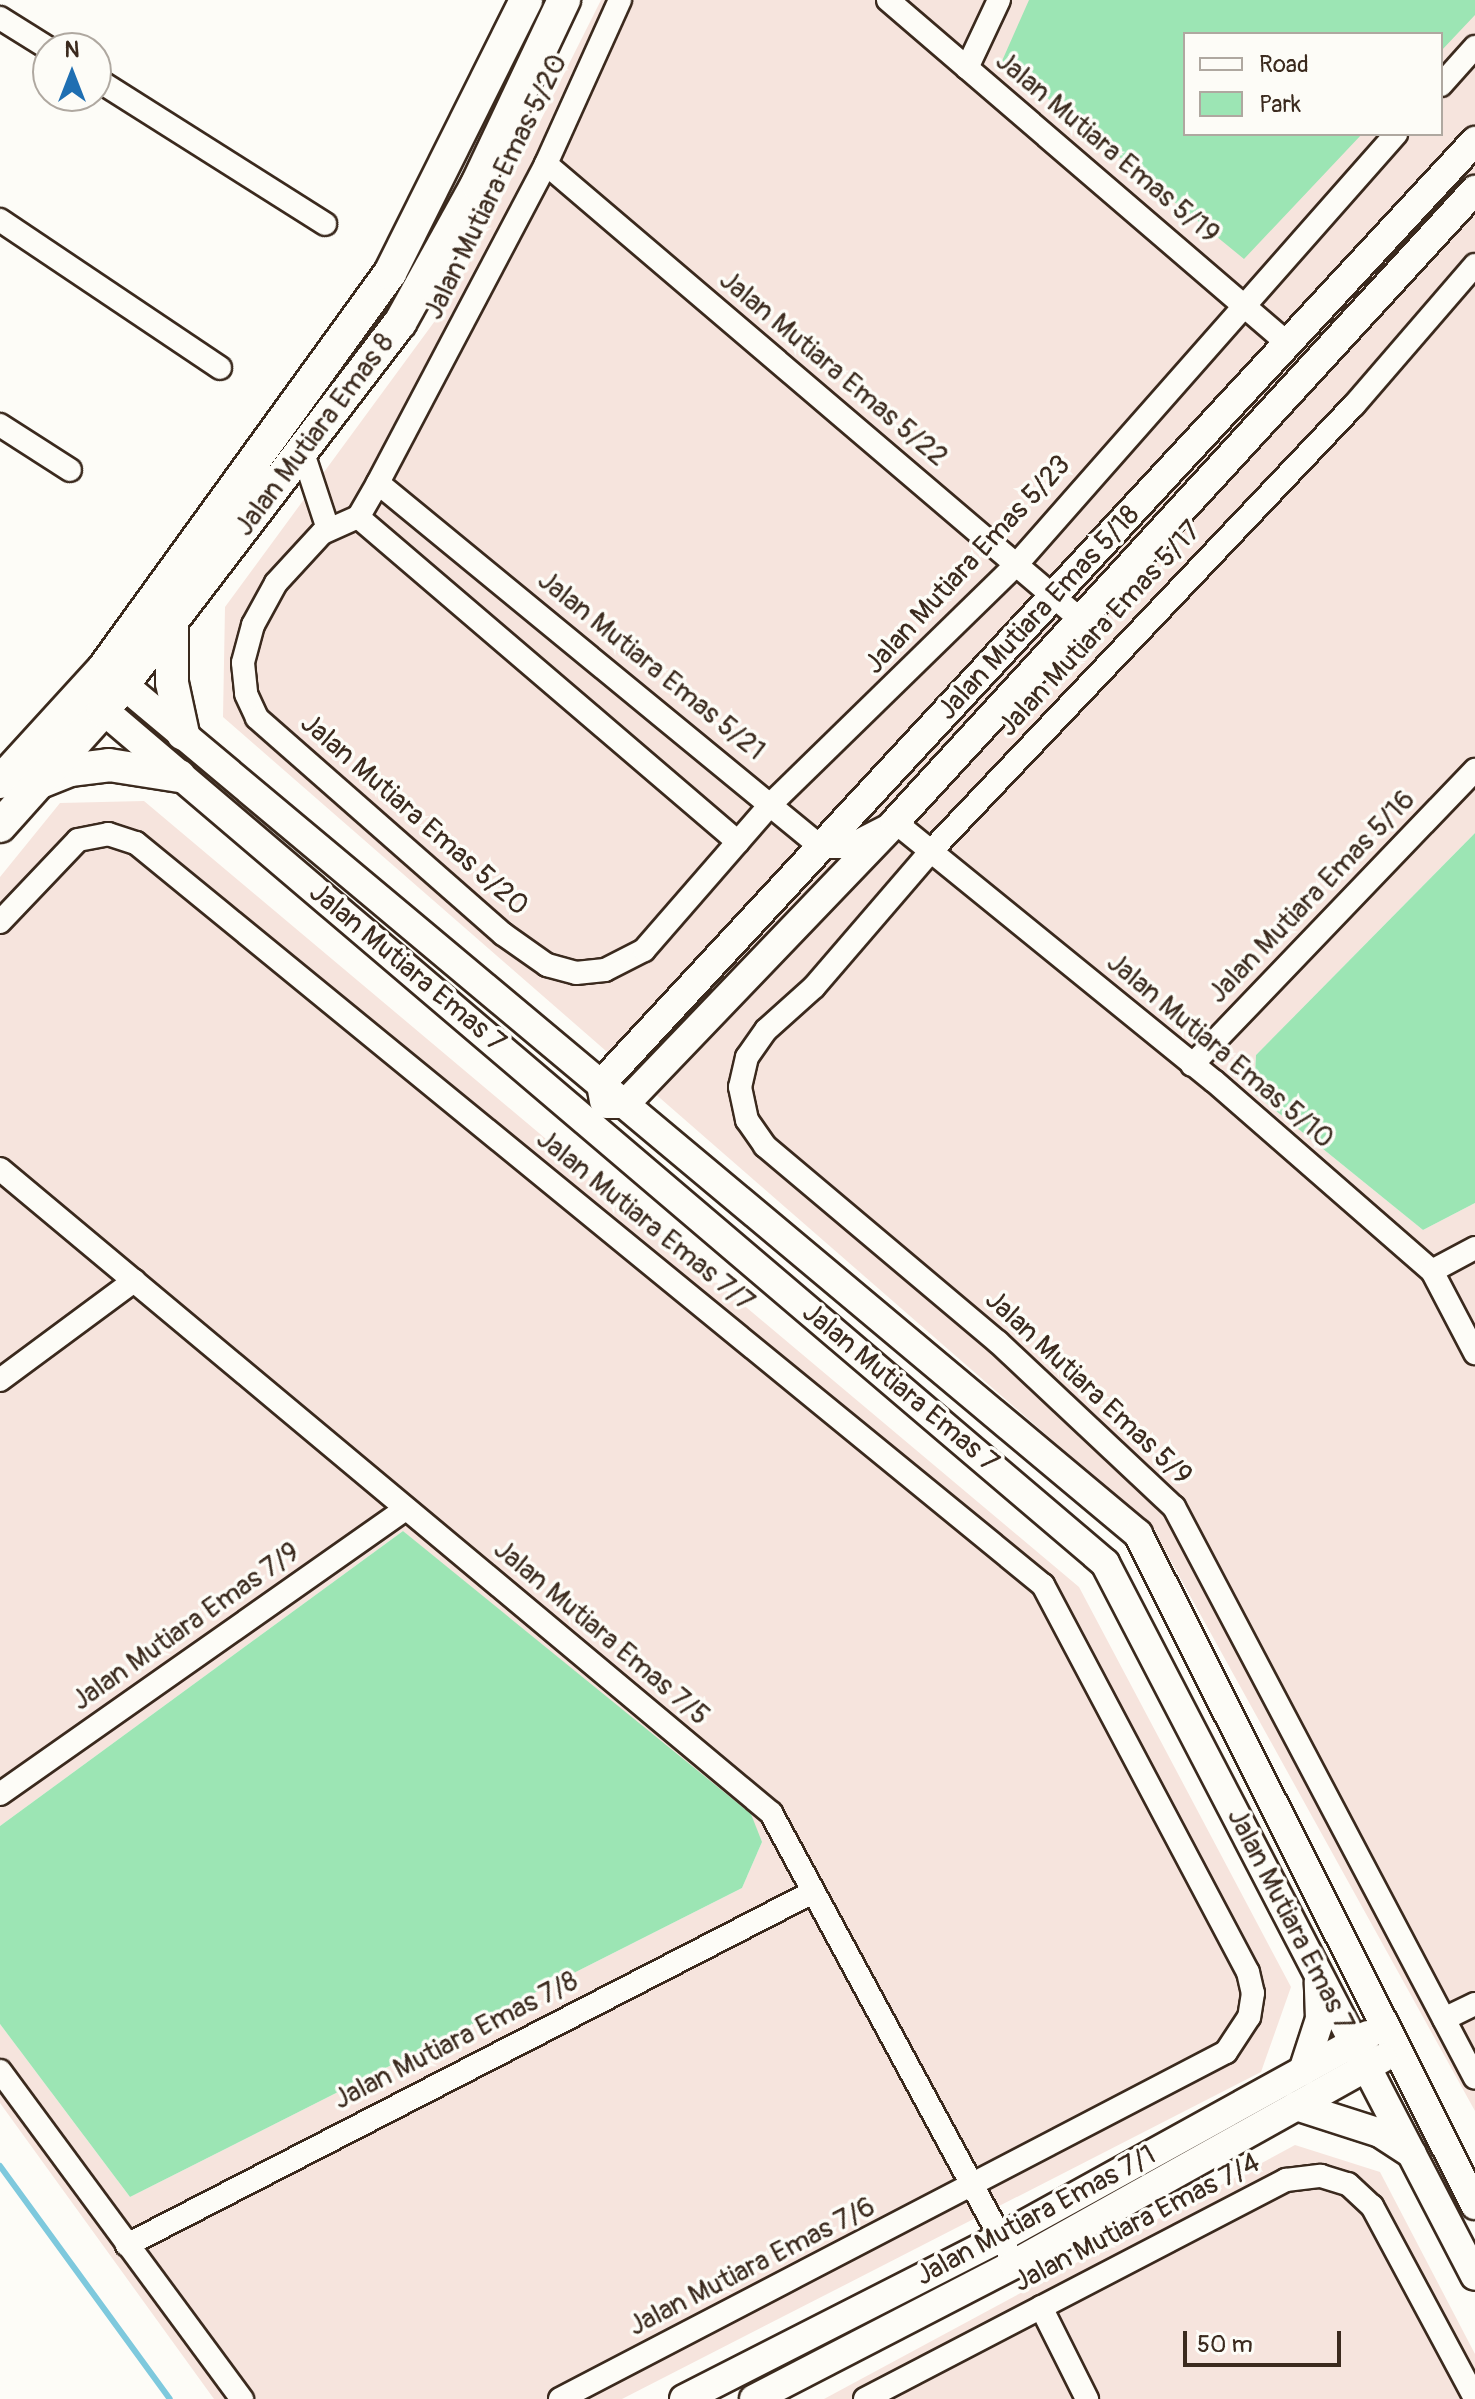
<!DOCTYPE html>
<html>
<head>
<meta charset="utf-8">
<style>
  body { margin:0 }
  #map { position:relative; width:1475px; height:2399px; overflow:hidden; background:#fdfcf7; font-family:Pangolin,sans-serif }
  div>[style] { position:absolute }
  .built>* { inset:0; background:#f6e4dd }
  .green>* { inset:0; background:#9ce5b4 }
  .stream>* { height:6px; margin:-3px; padding:0 3px; transform-origin:3px; border-radius:3px; background:#7ec9dd }
  .roads { filter:drop-shadow(2px 0 #3b2a1e) drop-shadow(-2px 0 #3b2a1e) drop-shadow(0 2px #3b2a1e) drop-shadow(0 -2px #3b2a1e) }
  .minor>* { height:22px; margin:-11px; padding:0 11px; transform-origin:11px; border-radius:11px; background:#fdfcf7 }
  .tertiary>* { height:28px; margin:-14px; padding:0 14px; transform-origin:14px; border-radius:14px; background:#fdfcf7 }
  .secondary>* { height:32px; margin:-16px; padding:0 16px; transform-origin:16px; border-radius:16px; background:#fdfcf7 }
  span { translate:-50% -50%; white-space:nowrap; text-align:center; line-height:1.15; -webkit-text-stroke:7px #fdfcf7; paint-order:stroke }
  .street-label { font-size:28px; color:#3b2a1e }
  .legend { position:absolute; left:1183px; top:32px; width:260px; height:104px; box-sizing:border-box; background:#fdfcf7; border:2px solid #afa8a0; margin:0; padding:10px 14px; list-style:none; font-size:24px; color:#3b2a1e }
  .legend li { display:flex; align-items:center; gap:16px; height:40px }
  .legend b { width:40px; border:2px solid #afa8a0 }
  .north { position:absolute; left:32px; top:32px; width:80px; height:80px; box-sizing:border-box; background:#fdfcf7; border:2px solid #afa8a0; border-radius:50%; rotate:0deg; font-size:22px; font-weight:700; line-height:32px; text-align:center; color:#3b2a1e }
  .north::after { content:''; display:block; margin:auto; width:28px; height:36px; background:#1f6fb2; clip-path:polygon(50% 0,100% 100%,50% 72%,0 100%) }
  .scale { position:absolute; left:1183px; top:2331px; width:158px; height:36px; box-sizing:border-box; border:4px solid #3b2a1e; border-top:0; padding-left:10px; font-size:24px; line-height:28px; white-space:nowrap; color:#3b2a1e; -webkit-text-stroke:6px #fdfcf7; paint-order:stroke }
</style>
</head>
<body>
<div id="map">
  <div class="built">
    <div style="clip-path:polygon(evenodd,601px 0,1475px 0,1475px 833px,1256px 1055px,1254px 1093px,1423px 1230px,1475px 1203px,1475px 2111px,1152px 1527px,223px 717px,225px 607px,451px 299px,601px 0,1185px 34px,1441px 34px,1441px 134px,1185px 134px,1185px 34px)"></div>
    <div style="clip-path:polygon(144px 801px,1079px 1587px,1291px 1987px,1261px 2072px,622px 2399px,214px 2399px,0 2103px,0 2024px,130px 2197px,742px 1888px,762px 1842px,403px 1531px,0 1826px,0 877px,60px 803px)"></div>
    <div style="clip-path:polygon(1295px 2145px,1380px 2172px,1475px 2354px,1475px 2399px,824px 2399px)"></div>
  </div>
  <div class="green">
    <div style="clip-path:polygon(1029px 0,1475px 0,1475px 15px,1441px 51px,1441px 34px,1185px 34px,1185px 134px,1362px 134px,1244px 259px,1002px 61px)"></div>
    <div style="clip-path:polygon(1475px 833px,1475px 1203px,1423px 1230px,1254px 1093px,1256px 1055px)"></div>
    <div style="clip-path:polygon(403px 1531px,751px 1814px,762px 1842px,742px 1888px,130px 2197px,0 2024px,0 1826px)"></div>
  </div>
  <div class="stream">
    <div style="left:0;top:2166px;width:288px;rotate:53.9deg"></div>
  </div>
  <div class="roads">
    <div class="minor">
      <div style="left:620px;top:0;width:180px;rotate:114.3deg"></div>
      <div style="left:546px;top:164px;width:361px;rotate:117.8deg"></div>
      <div style="left:378px;top:483px;width:39px;rotate:120deg"></div>
      <div style="left:358px;top:517px;width:39px;rotate:156deg"></div>
      <div style="left:322px;top:533px;width:68px;rotate:132.6deg"></div>
      <div style="left:276px;top:583px;width:48px;rotate:118.7deg"></div>
      <div style="left:253px;top:625px;width:39px;rotate:105deg"></div>
      <div style="left:243px;top:663px;width:31px;rotate:84deg"></div>
      <div style="left:246px;top:694px;width:26px;rotate:65deg"></div>
      <div style="left:257px;top:718px;width:327px;rotate:41.3deg"></div>
      <div style="left:503px;top:934px;width:54px;rotate:35.2deg"></div>
      <div style="left:547px;top:965px;width:30px;rotate:15deg"></div>
      <div style="left:576px;top:973px;width:29px;rotate:-6deg"></div>
      <div style="left:605px;top:970px;width:44px;rotate:-27.1deg"></div>
      <div style="left:644px;top:950px;width:195px;rotate:-49deg"></div>
      <div style="left:772px;top:803px;width:341px;rotate:-44.3deg"></div>
      <div style="left:1016px;top:565px;width:575px;rotate:-48.6deg"></div>
      <div style="left:888px;top:0;width:525px;rotate:40.67deg"></div>
      <div style="left:0;top:18px;width:57px;rotate:32deg"></div>
      <div style="left:967px;top:68px;width:75px;rotate:-64.8deg"></div>
      <div style="left:96px;top:79px;width:271px;rotate:32.3deg"></div>
      <div style="left:1441px;top:85px;width:51px;rotate:-48.2deg"></div>
      <div style="left:546px;top:164px;width:703px;rotate:40.44deg"></div>
      <div style="left:0;top:220px;width:265px;rotate:33.9deg"></div>
      <div style="left:1475px;top:265px;width:185px;rotate:130.8deg"></div>
      <div style="left:1354px;top:405px;width:615px;rotate:133.48deg"></div>
      <div style="left:931px;top:851px;width:179px;rotate:130.7deg"></div>
      <div style="left:814px;top:987px;width:64px;rotate:138.1deg"></div>
      <div style="left:766px;top:1030px;width:33px;rotate:125deg"></div>
      <div style="left:747px;top:1057px;width:31px;rotate:103deg"></div>
      <div style="left:740px;top:1087px;width:34px;rotate:78deg"></div>
      <div style="left:747px;top:1120px;width:32px;rotate:55deg"></div>
      <div style="left:765px;top:1146px;width:304px;rotate:40.1deg"></div>
      <div style="left:998px;top:1342px;width:241px;rotate:43.2deg"></div>
      <div style="left:1174px;top:1507px;width:645px;rotate:62.2deg"></div>
      <div style="left:0;top:425px;width:83px;rotate:32.7deg"></div>
      <div style="left:303px;top:453px;width:80px;rotate:71.8deg"></div>
      <div style="left:378px;top:483px;width:573px;rotate:39.41deg"></div>
      <div style="left:821px;top:847px;width:25px"></div>
      <div style="left:846px;top:847px;width:55px;rotate:-27deg"></div>
      <div style="left:895px;top:822px;width:411px;rotate:39.1deg"></div>
      <div style="left:1214px;top:1081px;width:289px;rotate:41.1deg"></div>
      <div style="left:1432px;top:1271px;width:93px;rotate:62.3deg"></div>
      <div style="left:358px;top:517px;width:500px;rotate:40.54deg"></div>
      <div style="left:0;top:922px;width:113px;rotate:-46.4deg"></div>
      <div style="left:78px;top:840px;width:31px;rotate:-11deg"></div>
      <div style="left:108px;top:834px;width:29px;rotate:18deg"></div>
      <div style="left:136px;top:843px;width:1172px;rotate:39.29deg"></div>
      <div style="left:1043px;top:1585px;width:438px;rotate:62.1deg"></div>
      <div style="left:1248px;top:1972px;width:22px;rotate:77deg"></div>
      <div style="left:1253px;top:1993px;width:24px;rotate:99deg"></div>
      <div style="left:1249px;top:2017px;width:42px;rotate:123.3deg"></div>
      <div style="left:1226px;top:2052px;width:751px;rotate:152.48deg"></div>
      <div style="left:1192px;top:1065px;width:409px;rotate:-46.2deg"></div>
      <div style="left:0;top:1169px;width:1005px;rotate:39.87deg"></div>
      <div style="left:771px;top:1813px;width:498px;rotate:61.6deg"></div>
      <div style="left:1432px;top:1271px;width:49px;rotate:-28.1deg"></div>
      <div style="left:0;top:1380px;width:167px;rotate:-36.5deg"></div>
      <div style="left:0;top:1794px;width:496px;rotate:-35.1deg"></div>
      <div style="left:1444px;top:2019px;width:34px;rotate:-26deg"></div>
      <div style="left:0;top:2071px;width:408px;rotate:53.6deg"></div>
      <div style="left:127px;top:2245px;width:771px;rotate:-27.23deg"></div>
      <div style="left:1041px;top:2307px;width:103px;rotate:63.4deg"></div>
      <div style="left:865px;top:2399px;width:475px;rotate:-27.5deg"></div>
      <div style="left:1286px;top:2180px;width:35px;rotate:-7deg"></div>
      <div style="left:1321px;top:2176px;width:28px;rotate:17deg"></div>
      <div style="left:1348px;top:2184px;width:33px;rotate:43deg"></div>
      <div style="left:1372px;top:2206px;width:218px;rotate:61.8deg"></div>
    </div>
    <div class="tertiary">
      <div style="left:107px;top:671px;width:1345px;rotate:39.93deg"></div>
      <div style="left:1138px;top:1534px;width:751px;rotate:63.33deg"></div>
      <div style="left:88px;top:697px;width:1336px;rotate:40.42deg"></div>
      <div style="left:1105px;top:1563px;width:803px;rotate:62.57deg"></div>
      <div style="left:604px;top:1101px;width:17px;rotate:-100deg"></div>
      <div style="left:601px;top:1084px;width:1286px;rotate:-47.17deg"></div>
      <div style="left:606px;top:1104px;width:19px"></div>
      <div style="left:625px;top:1104px;width:390px;rotate:-46.2deg"></div>
      <div style="left:895px;top:822px;width:858px;rotate:-47.46deg"></div>
      <div style="left:1303px;top:2071px;width:55px;rotate:-71.9deg"></div>
      <div style="left:1320px;top:2019px;width:37px;rotate:-92deg"></div>
      <div style="left:1296px;top:2106px;width:88px;rotate:17.8deg"></div>
      <div style="left:1380px;top:2133px;width:38px;rotate:33deg"></div>
      <div style="left:684px;top:2399px;width:355px;rotate:-27deg"></div>
      <div style="left:1000px;top:2238px;width:420px;rotate:-28.9deg"></div>
      <div style="left:754px;top:2399px;width:293px;rotate:-27.4deg"></div>
      <div style="left:1014px;top:2264px;width:422px;rotate:-29.2deg"></div>
    </div>
    <div class="secondary">
      <div style="left:172px;top:621px;width:62px;rotate:90deg"></div>
      <div style="left:172px;top:683px;width:52px;rotate:77.8deg"></div>
      <div style="left:43px;top:781px;width:29px;rotate:-22deg"></div>
      <div style="left:70px;top:770px;width:39px;rotate:-7deg"></div>
      <div style="left:109px;top:765px;width:71px;rotate:8.9deg"></div>
      <div style="left:0;top:782px;width:154px;rotate:-47.6deg"></div>
      <div style="left:104px;top:668px;width:488px;rotate:-54.1deg"></div>
      <div style="left:390px;top:273px;width:305px;rotate:-63.5deg"></div>
      <div style="left:0;top:826px;width:154px;rotate:-48.2deg"></div>
      <div style="left:103px;top:711px;width:489px;rotate:-52.6deg"></div>
      <div style="left:400px;top:323px;width:159px;rotate:-61deg"></div>
      <div style="left:477px;top:184px;width:204px;rotate:-64.7deg"></div>
    </div>
  </div>
  <div class="street-label">
    <span style="left:1107px;top:148px;rotate:40deg">Jalan Mutiara Emas 5/19</span>
    <span style="left:496px;top:187px;rotate:-64deg">Jalan Mutiara Emas 5/20</span>
    <span style="left:833px;top:369px;rotate:40deg">Jalan Mutiara Emas 5/22</span>
    <span style="left:315px;top:435px;rotate:-53deg">Jalan Mutiara Emas 8</span>
    <span style="left:968px;top:565px;rotate:-47deg">Jalan Mutiara Emas 5/23</span>
    <span style="left:1039px;top:613px;rotate:-47deg">Jalan Mutiara Emas 5/18</span>
    <span style="left:1100px;top:629px;rotate:-47deg">Jalan Mutiara Emas 5/17</span>
    <span style="left:651px;top:666px;rotate:39deg">Jalan Mutiara Emas 5/21</span>
    <span style="left:414px;top:815px;rotate:41deg">Jalan Mutiara Emas 5/20</span>
    <span style="left:1312px;top:897px;rotate:-46deg">Jalan Mutiara Emas 5/16</span>
    <span style="left:407px;top:968px;rotate:40deg">Jalan Mutiara Emas 7</span>
    <span style="left:1220px;top:1051px;rotate:40deg">Jalan Mutiara Emas 5/10</span>
    <span style="left:645px;top:1221px;rotate:39deg">Jalan Mutiara Emas 7/7</span>
    <span style="left:900px;top:1388px;rotate:40deg">Jalan Mutiara Emas 7</span>
    <span style="left:1088px;top:1388px;rotate:43deg">Jalan Mutiara Emas 5/9</span>
    <span style="left:186px;top:1627px;rotate:-35deg">Jalan Mutiara Emas 7/9</span>
    <span style="left:601px;top:1633px;rotate:40deg">Jalan Mutiara Emas 7/5</span>
    <span style="left:1290px;top:1920px;rotate:63deg">Jalan Mutiara Emas 7</span>
    <span style="left:456px;top:2041px;rotate:-27deg">Jalan Mutiara Emas 7/8</span>
    <span style="left:1036px;top:2216px;rotate:-28deg">Jalan Mutiara Emas 7/1</span>
    <span style="left:1137px;top:2223px;rotate:-27deg">Jalan Mutiara Emas 7/4</span>
    <span style="left:752px;top:2267px;rotate:-27deg">Jalan Mutiara Emas 7/6</span>
  </div>
  <ul class="legend">
  <li><b style="height:10px;background:#fdfcf7"></b>Road</li>
  <li><b style="height:22px;background:#9ce5b4"></b>Park</li>
  </ul>
  <div class="north">N</div>
  <div class="scale">50 m</div>
</div>
</body>
</html>
